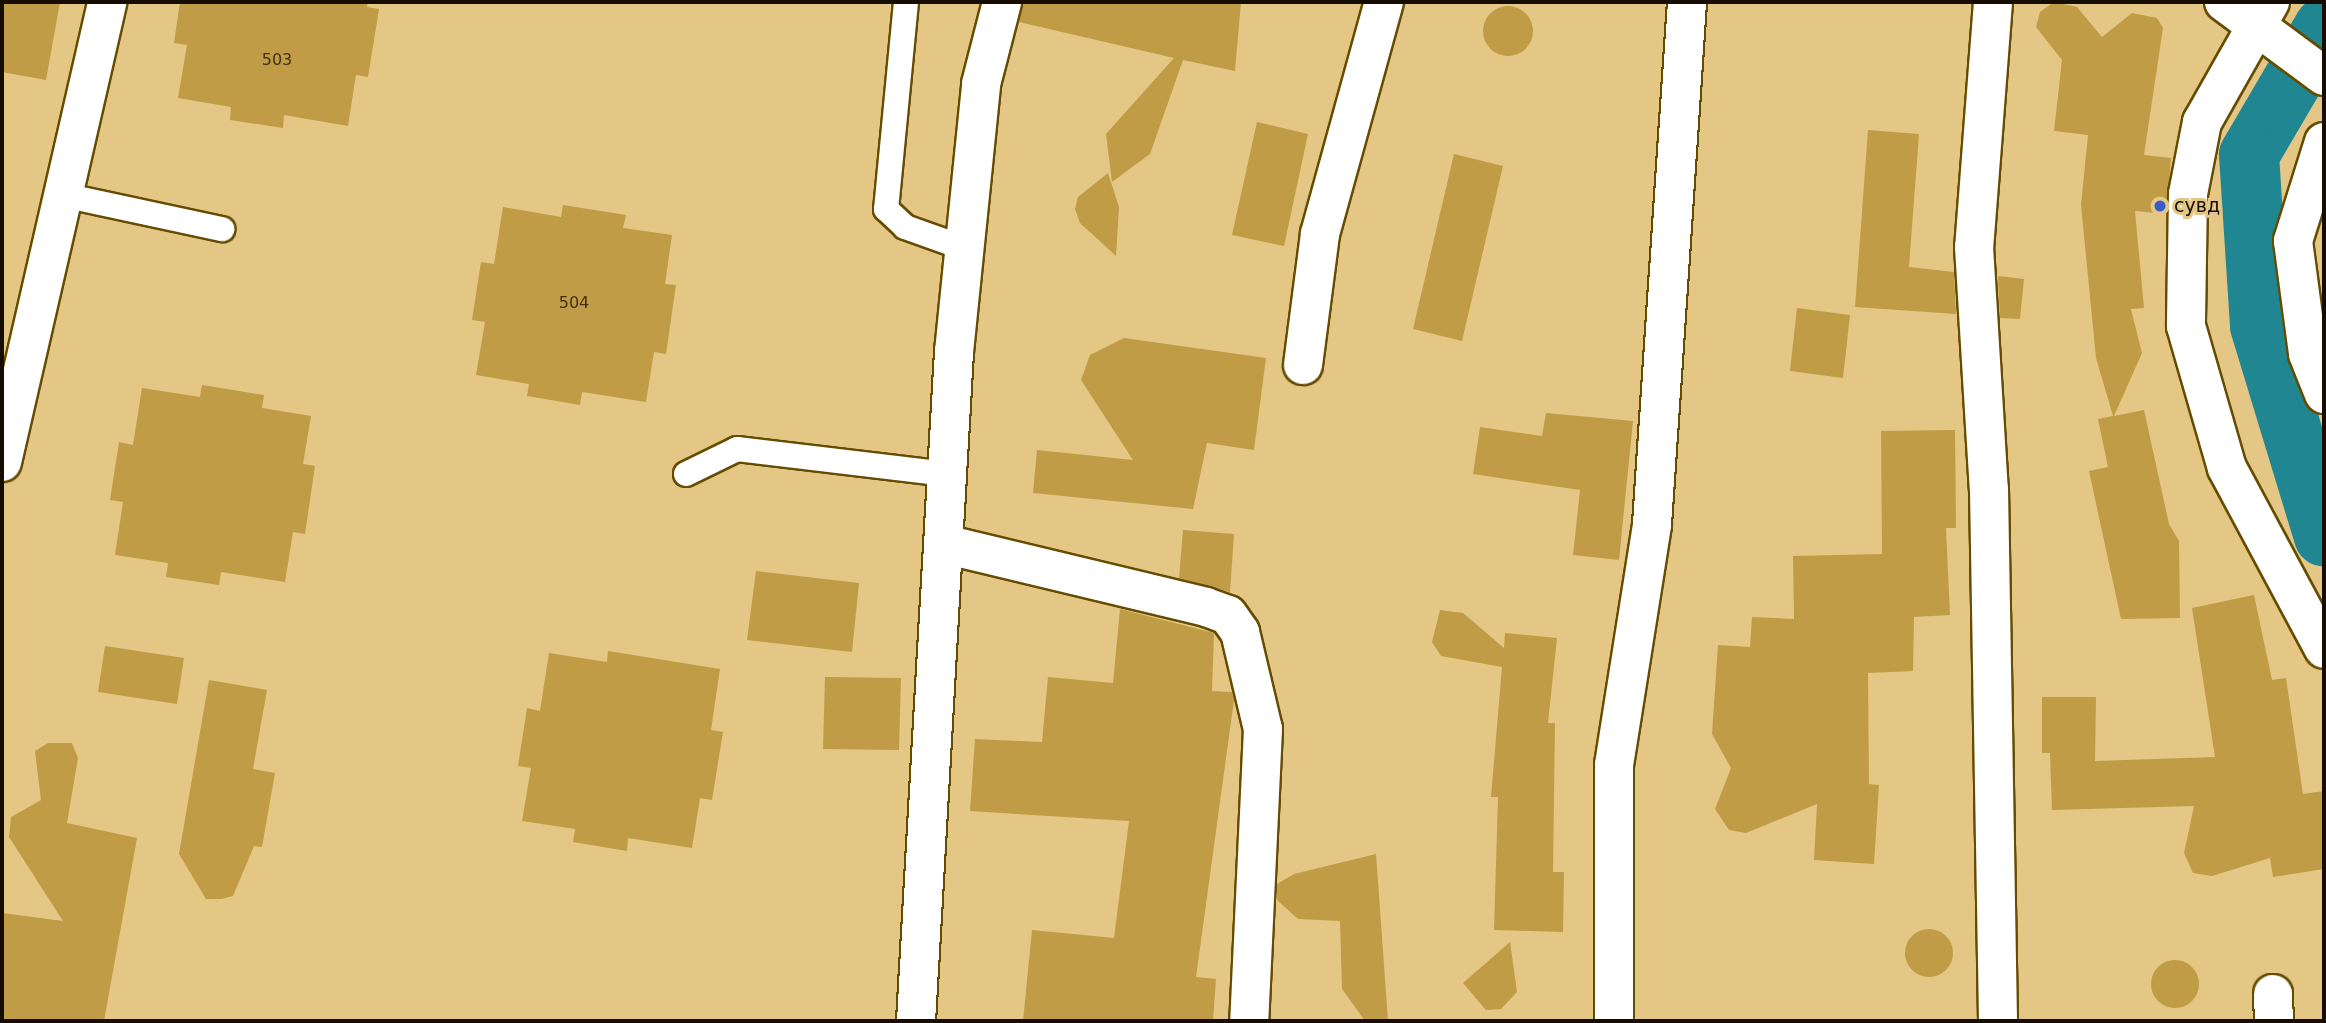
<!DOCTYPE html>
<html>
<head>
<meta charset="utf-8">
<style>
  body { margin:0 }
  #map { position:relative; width:2326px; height:1023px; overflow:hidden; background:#e4c685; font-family:"DejaVu Sans",sans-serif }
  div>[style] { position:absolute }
  .canal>* { height:60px; margin:-30px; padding:0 30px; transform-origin:30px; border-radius:30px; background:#208691 }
  .building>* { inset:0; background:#c09c47 }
  .round { border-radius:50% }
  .roads { filter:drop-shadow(2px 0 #664c00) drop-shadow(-2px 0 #664c00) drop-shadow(0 2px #664c00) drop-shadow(0 -2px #664c00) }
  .service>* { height:24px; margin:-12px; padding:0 12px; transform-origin:12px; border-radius:12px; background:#fff }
  .minor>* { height:38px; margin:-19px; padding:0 19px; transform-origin:19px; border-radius:19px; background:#fff }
  .dots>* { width:19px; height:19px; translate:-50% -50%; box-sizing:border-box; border:4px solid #e4c685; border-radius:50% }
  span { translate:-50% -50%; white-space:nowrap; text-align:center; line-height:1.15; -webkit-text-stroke:6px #e4c685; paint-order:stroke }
  .number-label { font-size:16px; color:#413012 }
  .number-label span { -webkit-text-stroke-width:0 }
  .poi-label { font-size:19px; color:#170c00 }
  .left { translate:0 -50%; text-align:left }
  .frame { position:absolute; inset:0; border:4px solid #170c00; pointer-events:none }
</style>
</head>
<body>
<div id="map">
  <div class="canal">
    <div style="left:2324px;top:27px;width:148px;rotate:120.4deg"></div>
    <div style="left:2249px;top:155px;width:171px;rotate:86.3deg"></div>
    <div style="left:2260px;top:326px;width:220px;rotate:73.1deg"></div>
  </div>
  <div class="building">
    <div style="clip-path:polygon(2px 2px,60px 2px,46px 80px,2px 72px)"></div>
    <div style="clip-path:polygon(180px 2px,368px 2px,367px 7px,379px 9px,368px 77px,356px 75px,348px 126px,284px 115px,283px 128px,230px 120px,231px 107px,178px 98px,187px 45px,174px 43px)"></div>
    <div style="clip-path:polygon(1023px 2px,1241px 2px,1235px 71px,1183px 60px,1150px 154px,1112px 182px,1106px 134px,1174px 58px,1019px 22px)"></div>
    <div style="clip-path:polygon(2054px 2px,2077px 7px,2102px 37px,2132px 13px,2157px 18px,2163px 28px,2144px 155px,2171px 158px,2166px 214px,2135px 211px,2144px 308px,2131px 309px,2142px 353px,2114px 416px,2144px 410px,2169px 524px,2179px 541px,2180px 618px,2121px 619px,2089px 471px,2108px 467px,2098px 419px,2113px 416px,2096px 358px,2081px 205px,2088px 135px,2054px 131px,2062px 60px,2036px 27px,2040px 12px)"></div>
    <div class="round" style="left:1483px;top:6px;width:50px;height:50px"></div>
    <div style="clip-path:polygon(1257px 122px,1308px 134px,1284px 246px,1232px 235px)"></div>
    <div style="clip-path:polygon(1868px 130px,1919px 134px,1909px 267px,1954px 272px,1956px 314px,1855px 307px)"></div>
    <div style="clip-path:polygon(1454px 154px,1503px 166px,1462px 341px,1413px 329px)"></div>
    <div style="clip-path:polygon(1108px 173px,1119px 207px,1116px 256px,1080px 223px,1075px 209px,1078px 197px)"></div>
    <div style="clip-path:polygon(563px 205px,626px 215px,623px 228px,672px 235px,665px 284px,676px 285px,666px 354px,654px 352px,646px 402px,582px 392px,580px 405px,527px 396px,529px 384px,476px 375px,485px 322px,472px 320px,481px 262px,494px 264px,503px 207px,561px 217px)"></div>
    <div style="clip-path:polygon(1998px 276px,2024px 279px,2020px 319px,2000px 318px)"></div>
    <div style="clip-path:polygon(1797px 308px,1850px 315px,1843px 378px,1790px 371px)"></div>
    <div style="clip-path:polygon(1124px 338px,1266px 358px,1254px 450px,1207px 443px,1193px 509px,1033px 493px,1037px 450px,1133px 460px,1081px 380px,1090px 355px)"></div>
    <div style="clip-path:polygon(202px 385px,264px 395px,262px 408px,311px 416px,303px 464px,315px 466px,305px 534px,293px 532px,285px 582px,221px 572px,219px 585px,166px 577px,168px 563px,115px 555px,123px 502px,110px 500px,119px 442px,133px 445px,142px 388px,200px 397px)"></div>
    <div style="clip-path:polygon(1546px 413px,1633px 421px,1619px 560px,1573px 555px,1580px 490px,1473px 474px,1480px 427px,1542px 436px)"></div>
    <div style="clip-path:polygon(1955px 430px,1956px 528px,1946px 528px,1950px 615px,1914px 617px,1913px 671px,1868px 673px,1869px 784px,1879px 785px,1874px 864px,1814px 860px,1817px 804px,1746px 833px,1729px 830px,1715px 809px,1731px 768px,1712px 734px,1718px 645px,1750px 647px,1752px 617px,1794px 619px,1793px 556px,1882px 554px,1881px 431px)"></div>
    <div style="clip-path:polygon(1183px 530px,1234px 534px,1230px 592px,1179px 578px)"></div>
    <div style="clip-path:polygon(756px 571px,859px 583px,852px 652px,747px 640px)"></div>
    <div style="clip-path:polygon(2254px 595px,2272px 680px,2286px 678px,2303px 794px,2324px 791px,2324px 869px,2273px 877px,2270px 858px,2212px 876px,2193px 873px,2184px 853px,2194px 806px,2052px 810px,2050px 753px,2042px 753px,2042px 697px,2096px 697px,2095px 761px,2215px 757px,2192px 608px)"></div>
    <div style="clip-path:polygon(1120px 609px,1214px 633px,1212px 691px,1232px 692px,1234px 700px,1196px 977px,1216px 979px,1213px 1021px,1023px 1021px,1032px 930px,1114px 938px,1129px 821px,970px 811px,975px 739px,1042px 742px,1048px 677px,1113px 683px)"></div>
    <div style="clip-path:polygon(1440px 610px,1463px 613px,1504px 648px,1505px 633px,1557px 638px,1548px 723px,1555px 723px,1553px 872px,1564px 872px,1563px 932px,1494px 930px,1498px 797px,1491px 797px,1502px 667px,1441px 656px,1432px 642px)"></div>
    <div style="clip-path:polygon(105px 646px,184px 658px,177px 704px,98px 692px)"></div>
    <div style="clip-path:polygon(608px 651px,720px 669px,711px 730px,723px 732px,712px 800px,700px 798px,692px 848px,628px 838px,627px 851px,573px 842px,575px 829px,522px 821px,531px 768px,518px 766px,527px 708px,540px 711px,549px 653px,607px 662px)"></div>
    <div style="clip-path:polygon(825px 677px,901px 678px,899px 750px,823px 749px)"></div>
    <div style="clip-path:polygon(209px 680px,267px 690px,253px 769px,275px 773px,262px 847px,254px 846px,233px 896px,221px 899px,206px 899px,179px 854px)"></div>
    <div style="clip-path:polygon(48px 743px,72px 743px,78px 758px,67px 823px,137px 838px,104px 1021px,2px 1021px,2px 913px,63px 921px,9px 837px,11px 817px,41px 800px,35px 751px)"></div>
    <div style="clip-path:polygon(1376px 854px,1381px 923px,1388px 1021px,1365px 1021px,1342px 989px,1340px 921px,1298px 919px,1277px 900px,1277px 884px,1294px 874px)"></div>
    <div class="round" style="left:1905px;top:929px;width:48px;height:48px"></div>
    <div style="clip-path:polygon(1510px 942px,1517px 992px,1501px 1009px,1486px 1010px,1463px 983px)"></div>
    <div class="round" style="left:2151px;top:960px;width:48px;height:48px"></div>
  </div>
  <div class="roads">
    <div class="service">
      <div style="left:906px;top:2px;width:208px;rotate:95.5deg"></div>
      <div style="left:886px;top:209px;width:26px;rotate:43deg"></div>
      <div style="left:905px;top:227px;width:63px;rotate:19.6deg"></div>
      <div style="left:63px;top:195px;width:163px;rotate:12.1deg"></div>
      <div style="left:686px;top:474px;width:57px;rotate:-26.1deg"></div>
      <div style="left:737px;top:449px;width:211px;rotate:6.8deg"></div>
    </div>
    <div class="minor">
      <div style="left:1993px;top:2px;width:246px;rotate:94.4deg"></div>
      <div style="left:1974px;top:247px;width:242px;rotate:86.5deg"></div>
      <div style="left:1989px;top:489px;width:532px;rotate:89.03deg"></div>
      <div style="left:2224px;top:2px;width:124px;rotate:36.5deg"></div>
      <div style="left:2270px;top:2px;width:138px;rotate:119.5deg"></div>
      <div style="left:2202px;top:122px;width:73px;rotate:101deg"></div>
      <div style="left:2188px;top:194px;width:132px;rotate:90.9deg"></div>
      <div style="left:2186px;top:326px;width:148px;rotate:73.9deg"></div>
      <div style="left:2227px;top:468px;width:205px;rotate:61.8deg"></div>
      <div style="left:2324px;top:142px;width:104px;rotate:107.4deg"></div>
      <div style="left:2293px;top:241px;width:114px;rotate:82.4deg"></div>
      <div style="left:2308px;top:354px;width:43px;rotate:68.2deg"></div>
      <div style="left:1303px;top:365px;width:132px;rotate:-82.6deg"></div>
      <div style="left:1320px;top:234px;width:241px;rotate:-74.6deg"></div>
      <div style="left:2px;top:462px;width:472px;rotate:-77.1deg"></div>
      <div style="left:944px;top:544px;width:269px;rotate:13.5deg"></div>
      <div style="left:1206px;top:607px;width:23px;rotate:20deg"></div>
      <div style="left:1228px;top:615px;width:21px;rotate:55deg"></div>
      <div style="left:1240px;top:632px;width:100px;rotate:76.7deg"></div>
      <div style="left:1263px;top:729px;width:292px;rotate:92.7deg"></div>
      <div style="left:2273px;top:994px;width:27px;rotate:88deg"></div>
      <div style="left:916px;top:1021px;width:670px;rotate:-86.75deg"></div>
      <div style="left:954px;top:352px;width:269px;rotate:-84.2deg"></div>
      <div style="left:981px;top:84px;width:85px;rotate:-75.6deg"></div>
      <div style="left:1614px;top:1021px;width:256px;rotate:-90deg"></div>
      <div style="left:1614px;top:765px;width:244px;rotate:-81deg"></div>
      <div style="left:1652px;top:524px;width:523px;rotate:-86.16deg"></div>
    </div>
  </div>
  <div class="dots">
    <div style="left:2160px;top:206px;background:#365ccd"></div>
  </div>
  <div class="number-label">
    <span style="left:277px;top:60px">503</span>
    <span style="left:574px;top:303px">504</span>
  </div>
  <div class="poi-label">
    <span class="left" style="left:2174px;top:206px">сувд</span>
  </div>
  <div class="frame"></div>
</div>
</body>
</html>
